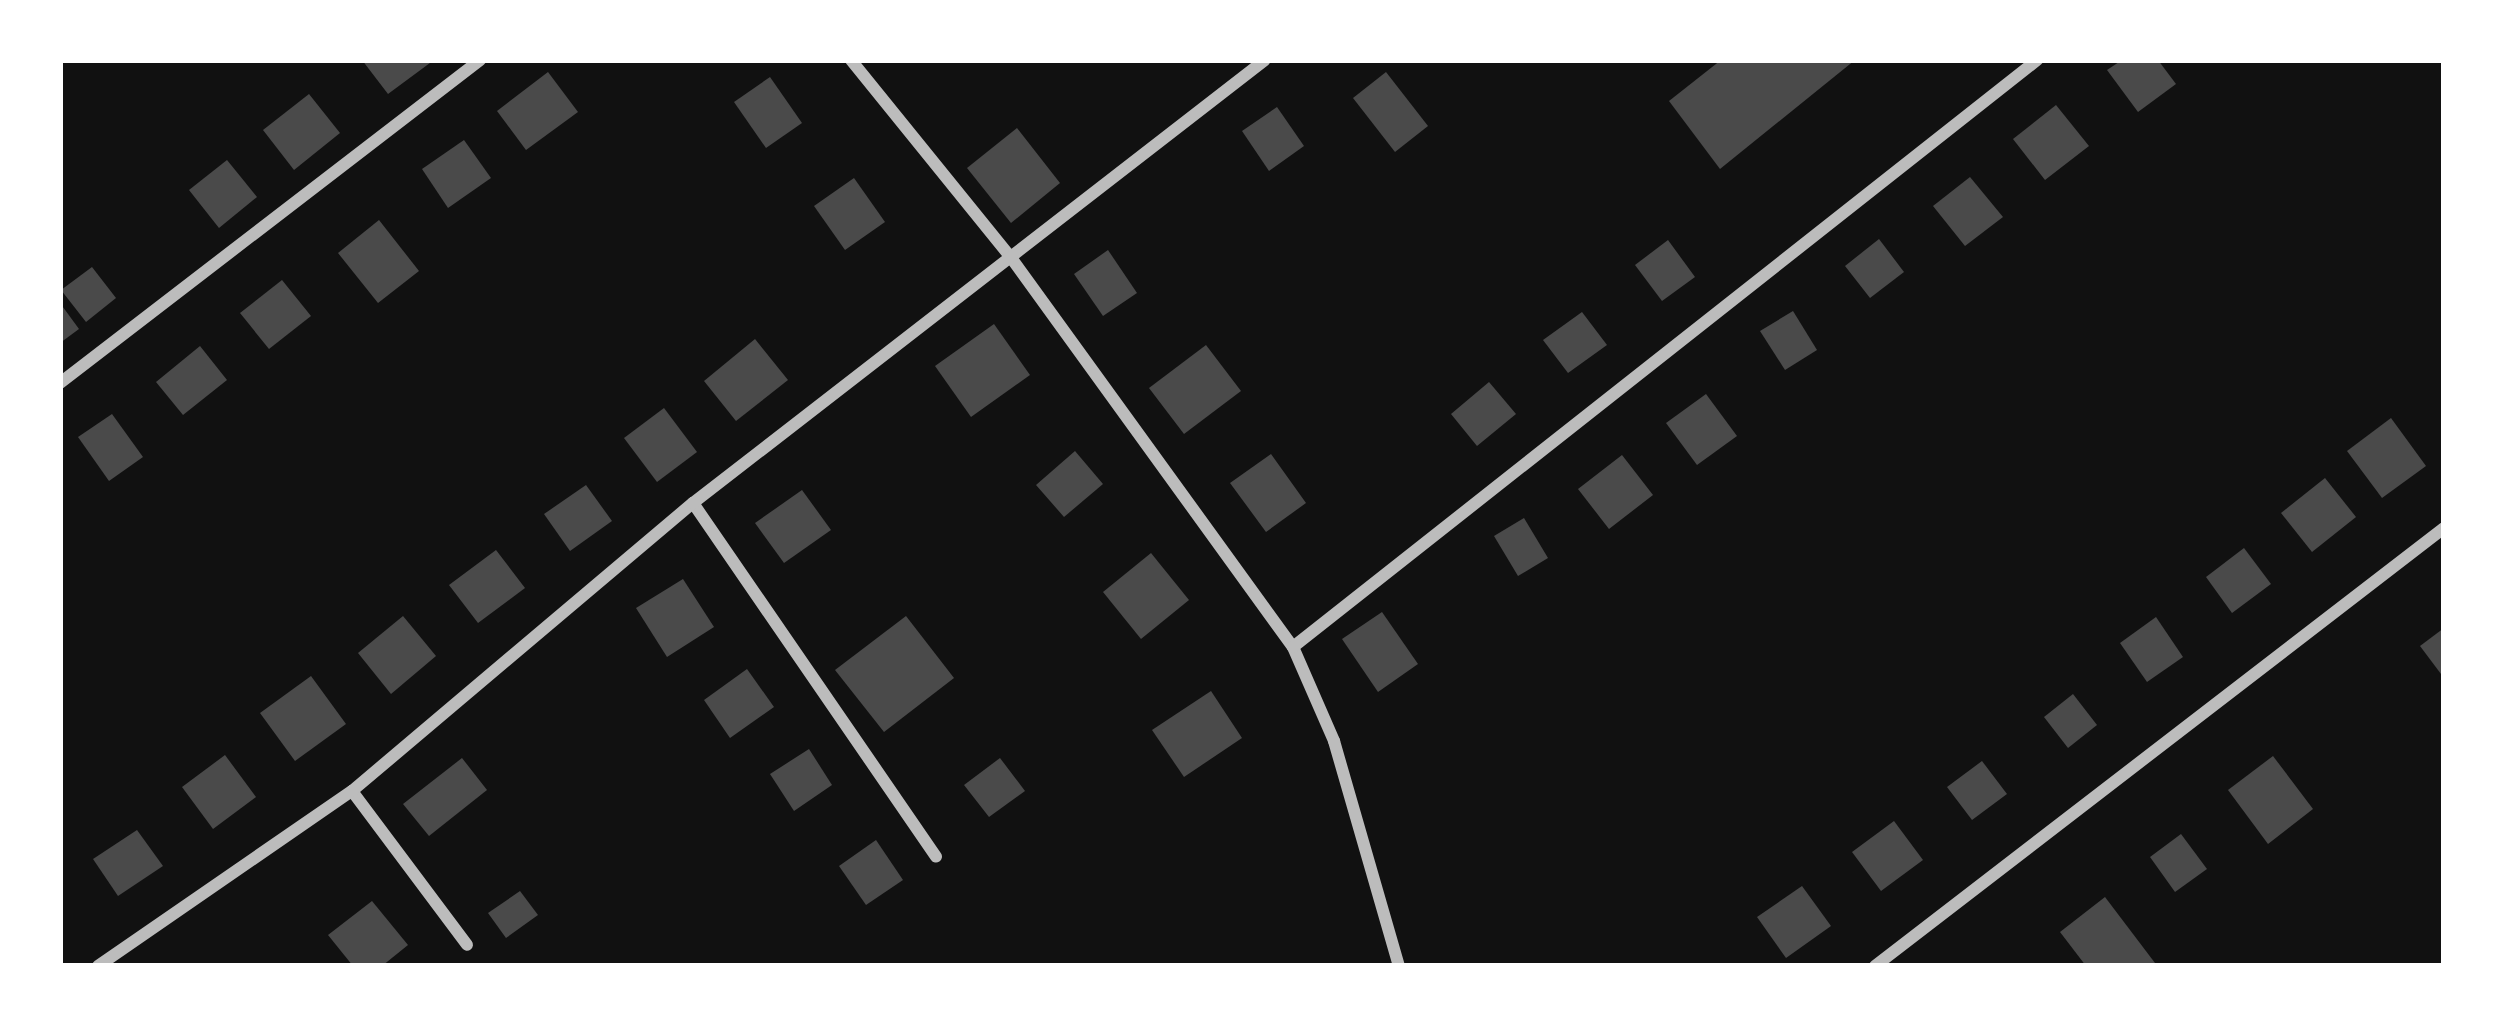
<!DOCTYPE html>
<html>
<head>
<meta charset="utf-8">
<style>
  body { margin:0 }
  #map { position:relative; width:2504px; height:1026px; overflow:hidden; background:#111; font-family:Manrope,sans-serif }
  div>[style] { position:absolute }
  .building>* { inset:0; background:#4a4a4a }
  .minor>* { height:12px; margin:-6px; padding:0 6px; transform-origin:6px; border-radius:6px; background:#bcbcbc }
  span { translate:-50% -50%; white-space:nowrap; text-align:center; line-height:1.15; -webkit-text-stroke:9px #fff; paint-order:stroke }
  .frame { position:absolute; inset:0; border:63px solid #fff; pointer-events:none }
</style>
</head>
<body>
<div id="map">
  <div class="building">
    <div style="clip-path:polygon(362px 60px,434px 60px,388px 94px)"></div>
    <div style="clip-path:polygon(1721px 60px,1855px 60px,1720px 169px,1669px 101px)"></div>
    <div style="clip-path:polygon(2122px 60px,2158px 60px,2176px 84px,2138px 112px,2107px 70px)"></div>
    <div style="clip-path:polygon(548px 72px,578px 112px,526px 150px,497px 111px)"></div>
    <div style="clip-path:polygon(1386px 72px,1428px 126px,1395px 152px,1353px 98px)"></div>
    <div style="clip-path:polygon(770px 77px,802px 123px,766px 148px,734px 102px)"></div>
    <div style="clip-path:polygon(309px 94px,340px 133px,294px 170px,263px 130px)"></div>
    <div style="clip-path:polygon(2056px 105px,2089px 146px,2045px 180px,2013px 139px)"></div>
    <div style="clip-path:polygon(1277px 107px,1304px 146px,1269px 171px,1242px 131px)"></div>
    <div style="clip-path:polygon(1017px 128px,1060px 183px,1011px 223px,967px 168px)"></div>
    <div style="clip-path:polygon(464px 140px,491px 178px,448px 208px,422px 169px)"></div>
    <div style="clip-path:polygon(227px 160px,257px 197px,219px 228px,189px 190px)"></div>
    <div style="clip-path:polygon(1970px 177px,2003px 217px,1965px 246px,1933px 206px)"></div>
    <div style="clip-path:polygon(854px 178px,885px 222px,845px 250px,814px 206px)"></div>
    <div style="clip-path:polygon(379px 220px,419px 271px,378px 303px,338px 253px)"></div>
    <div style="clip-path:polygon(1879px 239px,1904px 272px,1870px 298px,1845px 266px)"></div>
    <div style="clip-path:polygon(1668px 240px,1695px 277px,1662px 301px,1635px 265px)"></div>
    <div style="clip-path:polygon(1108px 250px,1137px 293px,1103px 316px,1074px 274px)"></div>
    <div style="clip-path:polygon(92px 267px,116px 298px,86px 322px,61px 290px)"></div>
    <div style="clip-path:polygon(282px 280px,311px 316px,269px 349px,240px 313px)"></div>
    <div style="clip-path:polygon(60px 303px,79px 329px,60px 343px)"></div>
    <div style="clip-path:polygon(1793px 311px,1817px 350px,1785px 370px,1760px 331px)"></div>
    <div style="clip-path:polygon(1582px 312px,1607px 345px,1568px 373px,1543px 340px)"></div>
    <div style="clip-path:polygon(994px 324px,1030px 375px,971px 417px,935px 366px)"></div>
    <div style="clip-path:polygon(755px 339px,788px 380px,736px 421px,704px 381px)"></div>
    <div style="clip-path:polygon(1206px 345px,1241px 391px,1184px 434px,1149px 388px)"></div>
    <div style="clip-path:polygon(200px 346px,227px 380px,183px 415px,156px 382px)"></div>
    <div style="clip-path:polygon(1489px 382px,1516px 414px,1477px 446px,1451px 414px)"></div>
    <div style="clip-path:polygon(1706px 394px,1737px 436px,1697px 465px,1666px 423px)"></div>
    <div style="clip-path:polygon(664px 408px,697px 452px,657px 482px,624px 438px)"></div>
    <div style="clip-path:polygon(112px 414px,143px 457px,109px 481px,78px 437px)"></div>
    <div style="clip-path:polygon(2391px 418px,2426px 466px,2382px 498px,2347px 451px)"></div>
    <div style="clip-path:polygon(1075px 451px,1103px 484px,1064px 517px,1036px 485px)"></div>
    <div style="clip-path:polygon(1271px 454px,1306px 503px,1266px 532px,1230px 483px)"></div>
    <div style="clip-path:polygon(1622px 455px,1653px 495px,1609px 529px,1578px 489px)"></div>
    <div style="clip-path:polygon(2325px 478px,2356px 517px,2312px 552px,2281px 513px)"></div>
    <div style="clip-path:polygon(586px 485px,612px 521px,570px 551px,544px 514px)"></div>
    <div style="clip-path:polygon(802px 490px,831px 530px,784px 563px,755px 523px)"></div>
    <div style="clip-path:polygon(1524px 518px,1548px 558px,1518px 576px,1494px 536px)"></div>
    <div style="clip-path:polygon(2244px 548px,2271px 584px,2232px 613px,2206px 577px)"></div>
    <div style="clip-path:polygon(496px 550px,525px 588px,478px 623px,449px 585px)"></div>
    <div style="clip-path:polygon(1151px 553px,1189px 600px,1141px 639px,1103px 592px)"></div>
    <div style="clip-path:polygon(683px 579px,714px 627px,667px 657px,636px 608px)"></div>
    <div style="clip-path:polygon(1382px 612px,1418px 664px,1378px 692px,1342px 639px)"></div>
    <div style="clip-path:polygon(403px 616px,436px 656px,391px 694px,358px 653px)"></div>
    <div style="clip-path:polygon(906px 616px,954px 678px,884px 732px,835px 670px)"></div>
    <div style="clip-path:polygon(2156px 617px,2183px 657px,2147px 682px,2120px 643px)"></div>
    <div style="clip-path:polygon(2444px 628px,2444px 678px,2420px 646px)"></div>
    <div style="clip-path:polygon(747px 669px,774px 707px,730px 738px,704px 700px)"></div>
    <div style="clip-path:polygon(311px 676px,346px 724px,295px 761px,260px 713px)"></div>
    <div style="clip-path:polygon(1211px 691px,1242px 738px,1184px 777px,1152px 730px)"></div>
    <div style="clip-path:polygon(2073px 694px,2097px 725px,2068px 748px,2044px 717px)"></div>
    <div style="clip-path:polygon(809px 749px,832px 785px,794px 811px,770px 774px)"></div>
    <div style="clip-path:polygon(225px 755px,256px 797px,213px 829px,182px 787px)"></div>
    <div style="clip-path:polygon(2273px 756px,2313px 809px,2268px 844px,2228px 790px)"></div>
    <div style="clip-path:polygon(462px 758px,487px 790px,429px 836px,403px 804px)"></div>
    <div style="clip-path:polygon(1000px 758px,1025px 791px,989px 817px,964px 785px)"></div>
    <div style="clip-path:polygon(1982px 761px,2007px 794px,1972px 820px,1947px 787px)"></div>
    <div style="clip-path:polygon(1894px 821px,1923px 860px,1881px 891px,1852px 852px)"></div>
    <div style="clip-path:polygon(137px 830px,163px 866px,118px 896px,93px 859px)"></div>
    <div style="clip-path:polygon(2181px 834px,2207px 869px,2175px 892px,2150px 857px)"></div>
    <div style="clip-path:polygon(876px 840px,903px 880px,866px 905px,839px 866px)"></div>
    <div style="clip-path:polygon(1802px 886px,1831px 926px,1786px 958px,1757px 917px)"></div>
    <div style="clip-path:polygon(520px 891px,538px 915px,506px 938px,488px 913px)"></div>
    <div style="clip-path:polygon(2105px 897px,2155px 963px,2150px 966px,2086px 966px,2060px 932px)"></div>
    <div style="clip-path:polygon(372px 901px,408px 945px,382px 966px,353px 966px,328px 935px)"></div>
  </div>
  <div class="minor">
    <div style="left:851px;top:60px;width:256px;rotate:51deg"></div>
    <div style="left:1012px;top:259px;width:479px;rotate:54.1deg"></div>
    <div style="left:1293px;top:647px;width:103px;rotate:66.4deg"></div>
    <div style="left:1334px;top:741px;width:234px;rotate:73.9deg"></div>
    <div style="left:60px;top:383px;width:530px;rotate:-37.56deg"></div>
    <div style="left:693px;top:503px;width:429px;rotate:55.5deg"></div>
    <div style="left:1293px;top:647px;width:948px;rotate:-38.27deg"></div>
    <div style="left:352px;top:791px;width:192px;rotate:53.2deg"></div>
    <div style="left:98px;top:966px;width:308px;rotate:-34.6deg"></div>
    <div style="left:352px;top:791px;width:446px;rotate:-40.2deg"></div>
    <div style="left:693px;top:503px;width:723px;rotate:-37.76deg"></div>
    <div style="left:1875px;top:966px;width:718px;rotate:-37.59deg"></div>
  </div>
  <div class="frame"></div>
</div>
</body>
</html>
